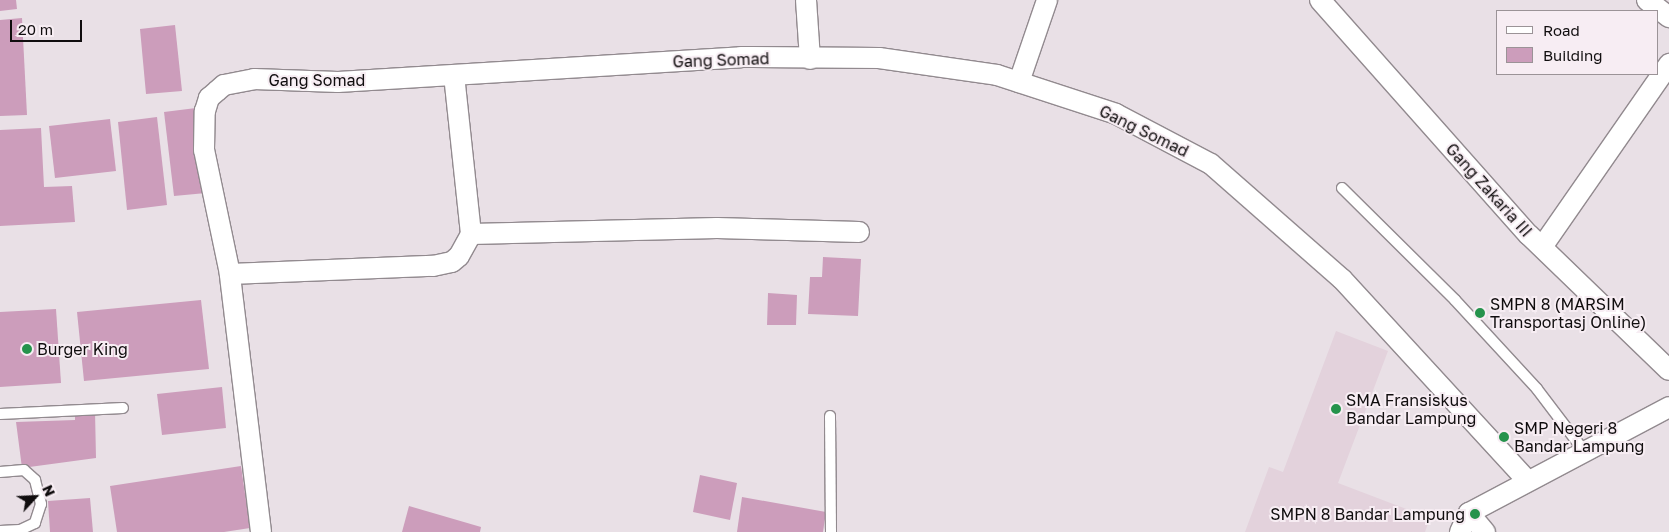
<!DOCTYPE html>
<html>
<head>
<meta charset="utf-8">
<style>
  body { margin:0 }
  #map { position:relative; width:1669px; height:532px; overflow:hidden; background:#e9e0e6; font-family:"Golos Text",sans-serif }
  div>[style] { position:absolute }
  .built>* { inset:0; background:#e3d2dc }
  .building>* { inset:0; background:#cc9dbb }
  .roads { filter:drop-shadow(1px 0 #928a8f) drop-shadow(-1px 0 #928a8f) drop-shadow(0 1px #928a8f) drop-shadow(0 -1px #928a8f) }
  .lane>* { height:10px; margin:-5px; padding:0 5px; transform-origin:5px; border-radius:5px; background:#fff }
  .street>* { height:20px; margin:-10px; padding:0 10px; transform-origin:10px; border-radius:10px; background:#fff }
  .dots>* { width:14px; height:14px; translate:-50% -50%; box-sizing:border-box; border:2px solid #f7edf3; border-radius:50% }
  span { translate:-50% -50%; white-space:nowrap; text-align:center; line-height:1.15; -webkit-text-stroke:4px #f7edf3; paint-order:stroke }
  .street-label { font-size:16px; color:#100d0e }
  .poi-label { font-size:16px; color:#100d0e }
  .left { translate:0 -50%; text-align:left }
  .right { translate:-100% -50%; text-align:right }
  .legend { position:absolute; left:1496px; top:10px; width:162px; height:65px; box-sizing:border-box; background:#f7edf3; border:1px solid #9b9397; margin:0; padding:6px 9px; list-style:none; font-size:15px; color:#100d0e }
  .legend li { display:flex; align-items:center; gap:10px; height:25px }
  .legend b { width:25px; border:1px solid #9b9397 }
  .north { position:absolute; left:10px; top:472px; width:50px; height:50px; -webkit-text-stroke:4px #f7edf3; paint-order:stroke; rotate:65deg; font-size:14px; font-weight:700; line-height:20px; text-align:center; color:#100d0e }
  .north::after { content:''; display:block; margin:auto; width:18px; height:22px; background:#100d0e; clip-path:polygon(50% 0,100% 100%,50% 72%,0 100%) }
  .scale { position:absolute; left:10px; top:20px; width:72px; height:22px; box-sizing:border-box; border:2px solid #100d0e; border-top:0; padding-left:6px; font-size:15px; line-height:18px; white-space:nowrap; color:#100d0e; -webkit-text-stroke:4px #f7edf3; paint-order:stroke }
</style>
</head>
<body>
<div id="map">
  <div class="built">
    <div style="clip-path:polygon(1336px 331px,1388px 351px,1338px 483px,1430px 518px,1425px 532px,1245px 532px,1269px 467px,1283px 472px)"></div>
  </div>
  <div class="building">
    <div style="clip-path:polygon(0 0,16px 0,17px 9px,0 11px)"></div>
    <div style="clip-path:polygon(22px 18px,27px 115px,0 116px,0 20px)"></div>
    <div style="clip-path:polygon(175px 25px,182px 91px,146px 94px,140px 29px)"></div>
    <div style="clip-path:polygon(196px 108px,206px 193px,174px 196px,164px 112px)"></div>
    <div style="clip-path:polygon(157px 117px,167px 205px,127px 210px,118px 122px)"></div>
    <div style="clip-path:polygon(110px 119px,116px 171px,55px 178px,49px 126px)"></div>
    <div style="clip-path:polygon(41px 128px,44px 187px,72px 186px,75px 222px,0 226px,0 130px)"></div>
    <div style="clip-path:polygon(823px 257px,861px 259px,858px 316px,808px 314px,810px 277px,822px 277px)"></div>
    <div style="clip-path:polygon(768px 293px,797px 295px,796px 325px,767px 325px)"></div>
    <div style="clip-path:polygon(201px 300px,209px 369px,84px 381px,77px 312px)"></div>
    <div style="clip-path:polygon(56px 309px,61px 383px,0 387px,0 312px)"></div>
    <div style="clip-path:polygon(222px 387px,226px 428px,162px 435px,157px 394px)"></div>
    <div style="clip-path:polygon(75px 411px,95px 411px,96px 458px,22px 468px,16px 422px,75px 420px)"></div>
    <div style="clip-path:polygon(241px 466px,250px 528px,224px 532px,117px 532px,110px 486px)"></div>
    <div style="clip-path:polygon(700px 475px,737px 483px,730px 520px,693px 512px)"></div>
    <div style="clip-path:polygon(742px 497px,826px 512px,823px 532px,737px 532px)"></div>
    <div style="clip-path:polygon(90px 498px,93px 532px,50px 532px,48px 501px)"></div>
    <div style="clip-path:polygon(409px 506px,481px 527px,480px 532px,402px 532px)"></div>
  </div>
  <div class="roads">
    <div class="lane">
      <div style="left:1342px;top:188px;width:159px;rotate:44.7deg"></div>
      <div style="left:1455px;top:300px;width:121px;rotate:47.3deg"></div>
      <div style="left:1537px;top:389px;width:78px;rotate:52.8deg"></div>
      <div style="left:0;top:414px;width:123px;rotate:-2.8deg"></div>
      <div style="left:830px;top:416px;width:116px;rotate:89.5deg"></div>
      <div style="left:0;top:472px;width:24px;rotate:-5deg"></div>
      <div style="left:24px;top:470px;width:15px;rotate:42deg"></div>
      <div style="left:35px;top:480px;width:25px;rotate:76deg"></div>
      <div style="left:41px;top:504px;width:20px;rotate:108deg"></div>
      <div style="left:35px;top:523px;width:17px;rotate:155deg"></div>
      <div style="left:20px;top:530px;width:20px;rotate:177deg"></div>
    </div>
    <div class="street">
      <div style="left:806px;top:0;width:59px;rotate:86.1deg"></div>
      <div style="left:1320px;top:0;width:314px;rotate:48.4deg"></div>
      <div style="left:1529px;top:235px;width:194px;rotate:44deg"></div>
      <div style="left:1647px;top:0;width:28px;rotate:38deg"></div>
      <div style="left:1019px;top:82px;width:87px;rotate:-71.1deg"></div>
      <div style="left:471px;top:234px;width:246px;rotate:-1.4deg"></div>
      <div style="left:717px;top:228px;width:142px;rotate:1.6deg"></div>
      <div style="left:1542px;top:247px;width:223px;rotate:-55.2deg"></div>
      <div style="left:230px;top:274px;width:203px;rotate:-2.3deg"></div>
      <div style="left:433px;top:266px;width:19px;rotate:-12deg"></div>
      <div style="left:452px;top:262px;width:9px;rotate:-41deg"></div>
      <div style="left:459px;top:256px;width:25px;rotate:-61deg"></div>
      <div style="left:471px;top:234px;width:159px;rotate:-96.1deg"></div>
      <div style="left:1469px;top:513px;width:25px;rotate:50deg"></div>
      <div style="left:261px;top:532px;width:260px;rotate:-96.9deg"></div>
      <div style="left:230px;top:274px;width:127px;rotate:-101.8deg"></div>
      <div style="left:204px;top:150px;width:39px;rotate:-89deg"></div>
      <div style="left:205px;top:111px;width:14px;rotate:-73deg"></div>
      <div style="left:209px;top:98px;width:11px;rotate:-41deg"></div>
      <div style="left:217px;top:91px;width:9px;rotate:-41deg"></div>
      <div style="left:224px;top:85px;width:31px;rotate:-11deg"></div>
      <div style="left:254px;top:79px;width:84px;rotate:2deg"></div>
      <div style="left:338px;top:82px;width:404px;rotate:-3.5deg"></div>
      <div style="left:741px;top:57px;width:138px;rotate:0.4deg"></div>
      <div style="left:879px;top:58px;width:119px;rotate:8.2deg"></div>
      <div style="left:997px;top:75px;width:125px;rotate:18.1deg"></div>
      <div style="left:1116px;top:114px;width:107px;rotate:27.8deg"></div>
      <div style="left:1211px;top:164px;width:174px;rotate:41.3deg"></div>
      <div style="left:1342px;top:279px;width:273px;rotate:47.4deg"></div>
      <div style="left:1460px;top:532px;width:21px;rotate:-65deg"></div>
      <div style="left:1469px;top:513px;width:226px;rotate:-27.9deg"></div>
    </div>
  </div>
  <div class="dots">
    <div style="left:1480px;top:313px;background:#25934c"></div>
    <div style="left:27px;top:349px;background:#25934c"></div>
    <div style="left:1336px;top:409px;background:#25934c"></div>
    <div style="left:1504px;top:437px;background:#25934c"></div>
    <div style="left:1475px;top:514px;background:#25934c"></div>
  </div>
  <div class="street-label">
    <span style="left:721px;top:60px;rotate:-2deg">Gang Somad</span>
    <span style="left:317px;top:80px">Gang Somad</span>
    <span style="left:1144px;top:131px;rotate:26deg">Gang Somad</span>
    <span style="left:1489px;top:190px;rotate:48deg">Gang Zakaria III</span>
  </div>
  <div class="poi-label">
    <span class="left" style="left:1490px;top:313px">SMPN 8 (MARSIM<br>Transportasj Online)</span>
    <span class="left" style="left:37px;top:349px">Burger King</span>
    <span class="left" style="left:1346px;top:409px">SMA Fransiskus<br>Bandar Lampung</span>
    <span class="left" style="left:1514px;top:437px">SMP Negeri 8<br>Bandar Lampung</span>
    <span class="right" style="left:1465px;top:514px">SMPN 8 Bandar Lampung</span>
  </div>
  <ul class="legend">
  <li><b style="height:6px;background:#fff"></b>Road</li>
  <li><b style="height:14px;background:#cc9dbb"></b>Building</li>
  </ul>
  <div class="north">N</div>
  <div class="scale">20 m</div>
</div>
</body>
</html>
